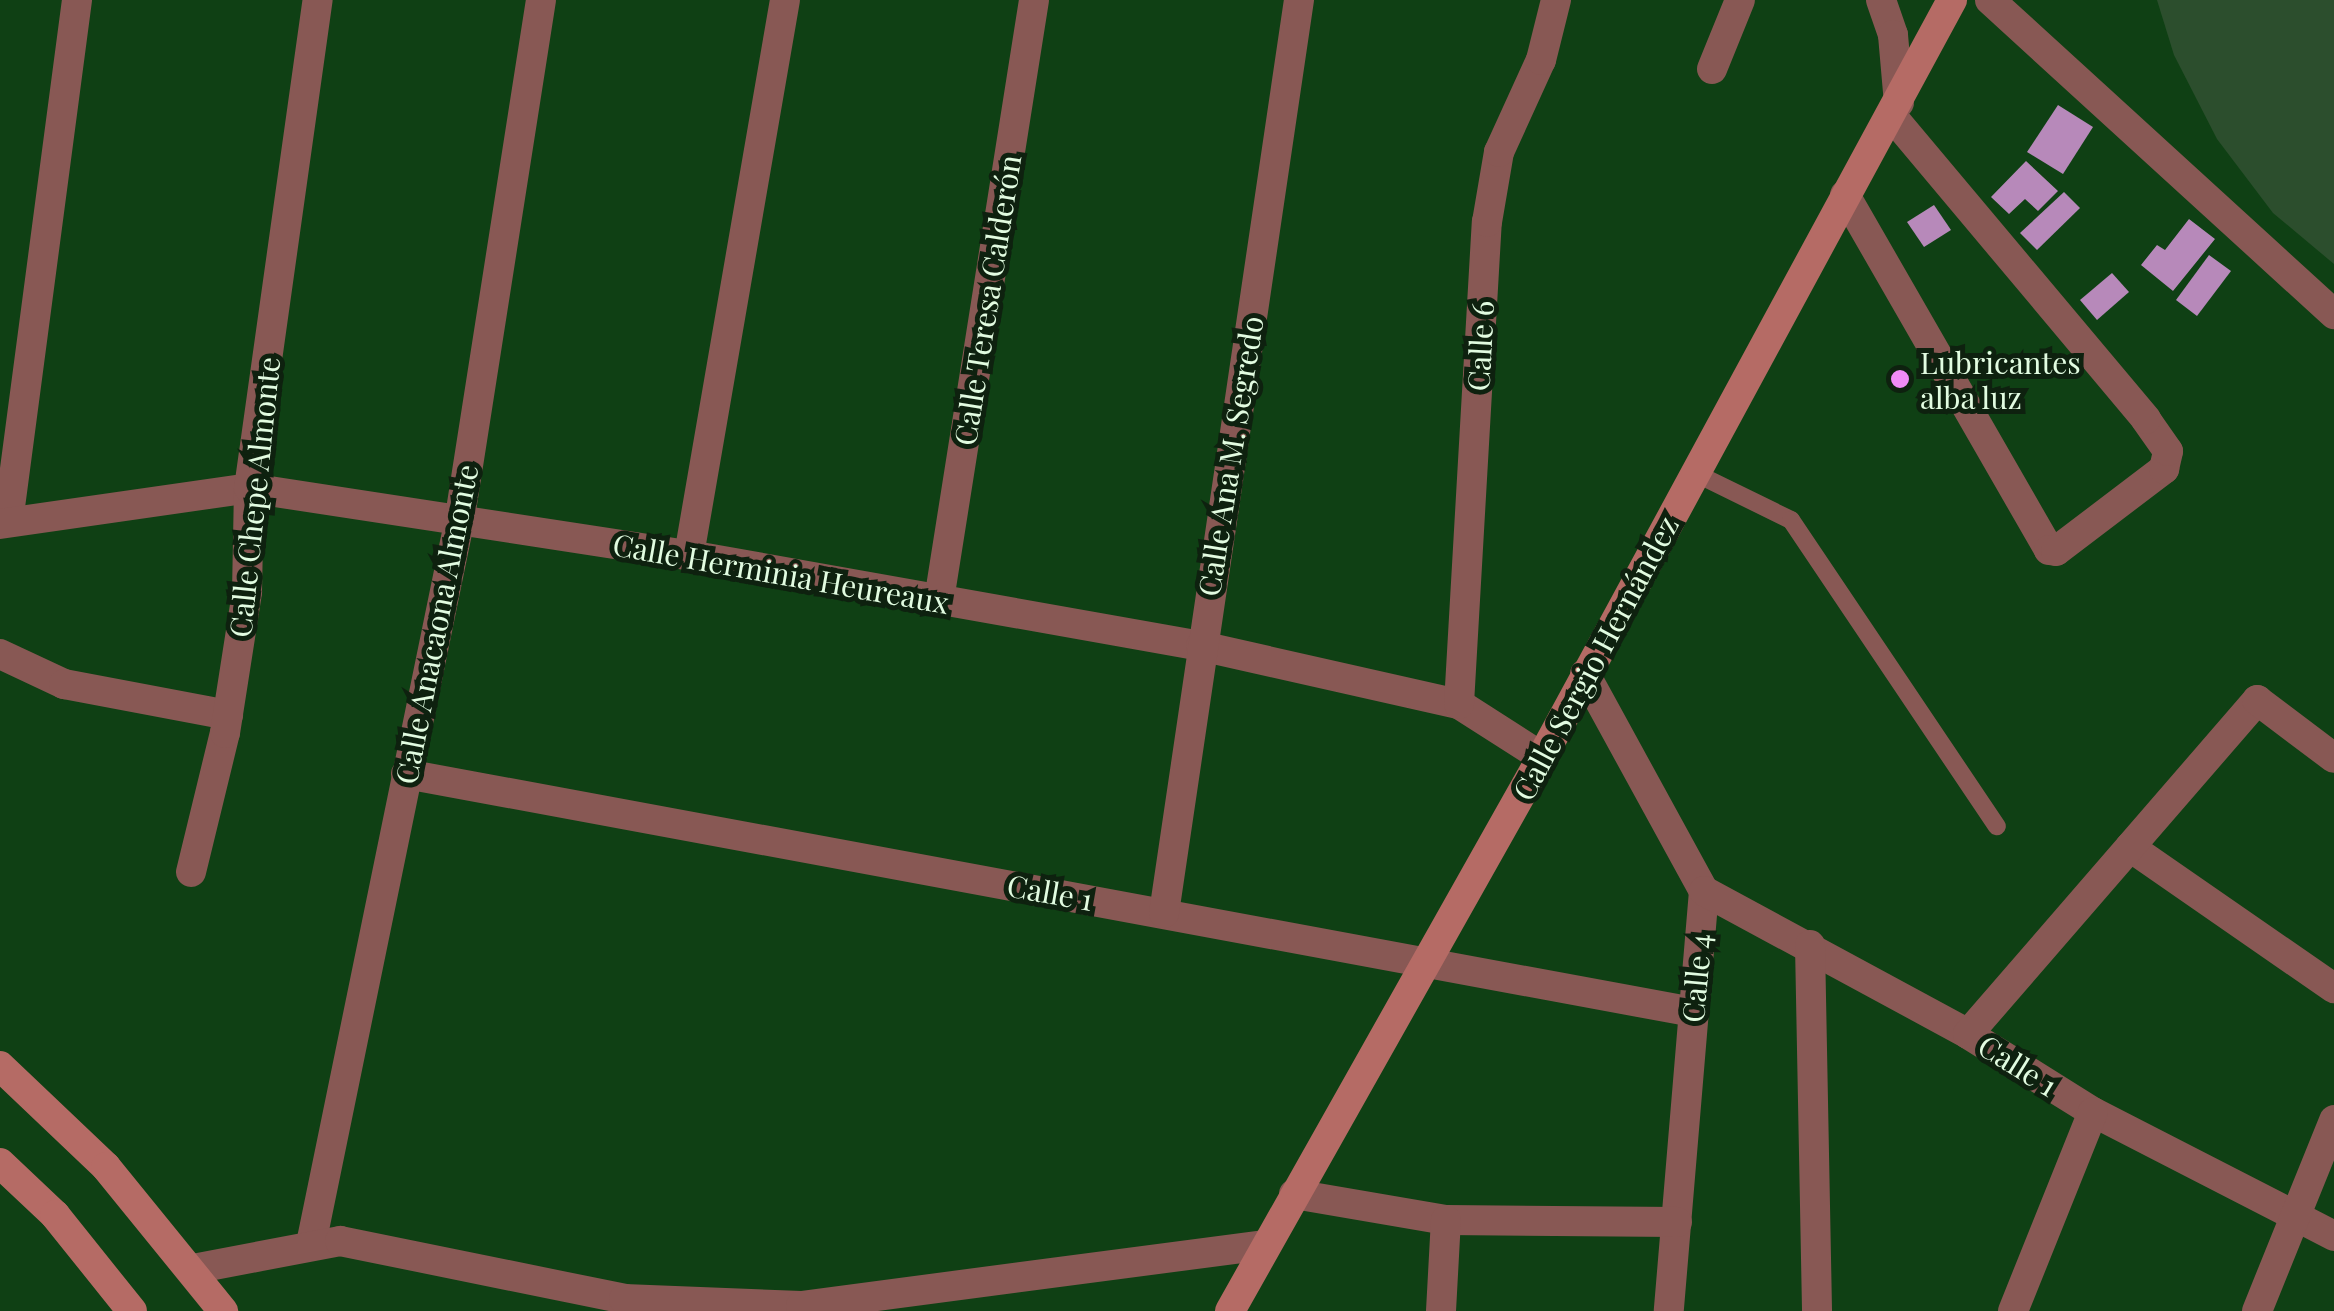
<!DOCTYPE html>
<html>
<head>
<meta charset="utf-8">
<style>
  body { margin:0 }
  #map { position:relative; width:2334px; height:1311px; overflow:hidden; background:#0f4014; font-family:"Playfair Display",serif }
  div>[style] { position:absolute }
  .green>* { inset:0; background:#2c4e2d }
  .building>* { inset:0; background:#b789ba }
  .lane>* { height:18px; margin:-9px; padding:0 9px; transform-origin:9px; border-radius:9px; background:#885854 }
  .street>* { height:30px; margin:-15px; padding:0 15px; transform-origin:15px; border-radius:15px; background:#885854 }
  .secondary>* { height:30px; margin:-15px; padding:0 15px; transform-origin:15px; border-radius:15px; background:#b56b65 }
  .dots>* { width:28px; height:28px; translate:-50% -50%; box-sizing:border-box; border:5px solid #0e210f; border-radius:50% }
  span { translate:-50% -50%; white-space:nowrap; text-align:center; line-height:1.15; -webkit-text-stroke:10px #0e210f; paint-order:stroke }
  .street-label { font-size:30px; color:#e2fce1 }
  .poi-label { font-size:30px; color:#e2fce1 }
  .left { translate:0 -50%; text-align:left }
</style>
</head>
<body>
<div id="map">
  <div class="green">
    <div style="clip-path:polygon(2157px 0,2334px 0,2334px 264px,2273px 213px,2217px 139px,2174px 55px)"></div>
  </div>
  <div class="building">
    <div style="clip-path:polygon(2058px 105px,2093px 127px,2063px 174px,2027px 152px)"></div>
    <div style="clip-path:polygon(2026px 161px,2058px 191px,2038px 211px,2025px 199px,2009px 214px,1991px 197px)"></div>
    <div style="clip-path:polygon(2064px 192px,2080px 208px,2037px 250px,2020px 233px)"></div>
    <div style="clip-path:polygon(1934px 205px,1951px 230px,1924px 247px,1907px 222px)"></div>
    <div style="clip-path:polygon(2189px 219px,2215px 239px,2173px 291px,2141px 265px,2157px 245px,2165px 250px)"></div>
    <div style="clip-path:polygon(2209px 255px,2231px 271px,2197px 316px,2176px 300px)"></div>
    <div style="clip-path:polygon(2112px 273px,2129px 292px,2097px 320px,2080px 300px)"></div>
  </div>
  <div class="lane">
    <div style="left:1695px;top:473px;width:107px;rotate:26.1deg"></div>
    <div style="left:1791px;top:520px;width:369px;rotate:56.1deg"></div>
  </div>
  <div class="street">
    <div style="left:1881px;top:0;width:37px;rotate:71deg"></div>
    <div style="left:1893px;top:35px;width:68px;rotate:85deg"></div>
    <div style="left:1990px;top:0;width:466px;rotate:42.4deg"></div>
    <div style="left:1712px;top:69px;width:74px;rotate:-67.9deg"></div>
    <div style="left:1845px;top:195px;width:409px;rotate:60.1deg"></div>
    <div style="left:2049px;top:550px;width:7px;rotate:8deg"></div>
    <div style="left:2056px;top:551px;width:136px;rotate:-37.2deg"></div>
    <div style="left:2164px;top:469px;width:18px;rotate:-77deg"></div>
    <div style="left:2168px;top:451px;width:39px;rotate:-125deg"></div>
    <div style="left:2146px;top:419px;width:395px;rotate:-130deg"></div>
    <div style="left:8px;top:522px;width:527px;rotate:-82.47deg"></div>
    <div style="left:0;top:524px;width:252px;rotate:-8.2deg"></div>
    <div style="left:249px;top:488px;width:445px;rotate:8.7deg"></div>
    <div style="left:689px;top:555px;width:520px;rotate:10.08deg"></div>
    <div style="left:1201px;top:646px;width:264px;rotate:12.7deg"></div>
    <div style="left:1459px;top:704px;width:98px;rotate:32.6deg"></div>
    <div style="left:689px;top:555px;width:563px;rotate:-80.19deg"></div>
    <div style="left:939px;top:600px;width:607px;rotate:-81deg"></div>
    <div style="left:0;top:654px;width:71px;rotate:25.1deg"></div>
    <div style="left:64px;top:684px;width:167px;rotate:10.7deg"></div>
    <div style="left:1585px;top:674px;width:247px;rotate:61.3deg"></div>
    <div style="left:1704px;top:891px;width:421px;rotate:94.8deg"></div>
    <div style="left:1459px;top:704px;width:483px;rotate:-86.7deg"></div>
    <div style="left:1487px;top:222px;width:71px;rotate:-80.3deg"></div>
    <div style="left:1499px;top:152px;width:101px;rotate:-65.5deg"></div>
    <div style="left:1541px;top:60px;width:62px;rotate:-76deg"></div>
    <div style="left:406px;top:774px;width:1309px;rotate:10.48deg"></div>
    <div style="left:2130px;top:847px;width:248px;rotate:34.7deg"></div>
    <div style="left:191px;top:872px;width:143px;rotate:-76.3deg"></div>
    <div style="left:225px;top:733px;width:143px;rotate:-81.1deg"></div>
    <div style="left:247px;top:592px;width:104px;rotate:-88.9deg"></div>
    <div style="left:249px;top:488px;width:493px;rotate:-82deg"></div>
    <div style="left:1704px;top:891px;width:300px;rotate:28.4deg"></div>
    <div style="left:1968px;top:1034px;width:147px;rotate:32deg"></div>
    <div style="left:2093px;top:1112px;width:271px;rotate:27.2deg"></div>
    <div style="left:1164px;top:913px;width:923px;rotate:-81.59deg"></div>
    <div style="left:1810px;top:945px;width:366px;rotate:88.9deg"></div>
    <div style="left:1968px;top:1034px;width:442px;rotate:-49.1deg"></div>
    <div style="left:2257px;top:700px;width:96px;rotate:37deg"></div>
    <div style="left:1294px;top:1194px;width:154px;rotate:9.7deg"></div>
    <div style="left:1446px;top:1220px;width:231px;rotate:0.5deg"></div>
    <div style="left:311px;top:1244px;width:736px;rotate:-78.4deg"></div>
    <div style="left:459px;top:523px;width:529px;rotate:-81.09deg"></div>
    <div style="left:193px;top:1269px;width:150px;rotate:-10.8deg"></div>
    <div style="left:340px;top:1241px;width:290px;rotate:11.5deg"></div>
    <div style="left:624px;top:1299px;width:177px;rotate:2.3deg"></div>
    <div style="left:801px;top:1306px;width:467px;rotate:-7.5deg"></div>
    <div style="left:1441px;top:1311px;width:91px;rotate:-86.9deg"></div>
    <div style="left:2013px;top:1311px;width:214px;rotate:-68.1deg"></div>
    <div style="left:2257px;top:1311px;width:206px;rotate:-68deg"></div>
  </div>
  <div class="secondary">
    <div style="left:0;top:1066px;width:146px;rotate:43.6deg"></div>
    <div style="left:106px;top:1167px;width:186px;rotate:50.9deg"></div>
    <div style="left:0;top:1163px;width:76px;rotate:43.4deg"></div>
    <div style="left:55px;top:1215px;width:123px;rotate:51.3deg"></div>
    <div style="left:1230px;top:1311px;width:636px;rotate:-60.61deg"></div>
    <div style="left:1542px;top:757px;width:861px;rotate:-61.56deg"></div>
  </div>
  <div class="dots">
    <div style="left:1900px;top:379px;background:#f08bf6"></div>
  </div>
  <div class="street-label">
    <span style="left:987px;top:300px;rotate:-81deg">Calle Teresa Calderón</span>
    <span style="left:1480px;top:346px;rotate:-87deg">Calle 6</span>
    <span style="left:1230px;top:456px;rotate:-81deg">Calle Ana M. Segredo</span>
    <span style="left:254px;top:497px;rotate:-84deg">Calle Chepe Almonte</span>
    <span style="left:781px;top:573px;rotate:10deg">Calle Herminia Heureaux</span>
    <span style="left:436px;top:624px;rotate:-79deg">Calle Anacaona Almonte</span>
    <span style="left:1595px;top:658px;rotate:-62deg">Calle Sergio Hernández</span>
    <span style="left:1050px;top:892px;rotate:10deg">Calle 1</span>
    <span style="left:1696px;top:978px;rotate:-85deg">Calle 4</span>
    <span style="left:2018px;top:1065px;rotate:32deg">Calle 1</span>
  </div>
  <div class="poi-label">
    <span class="left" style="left:1920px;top:379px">Lubricantes<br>alba luz</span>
  </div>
</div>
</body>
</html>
